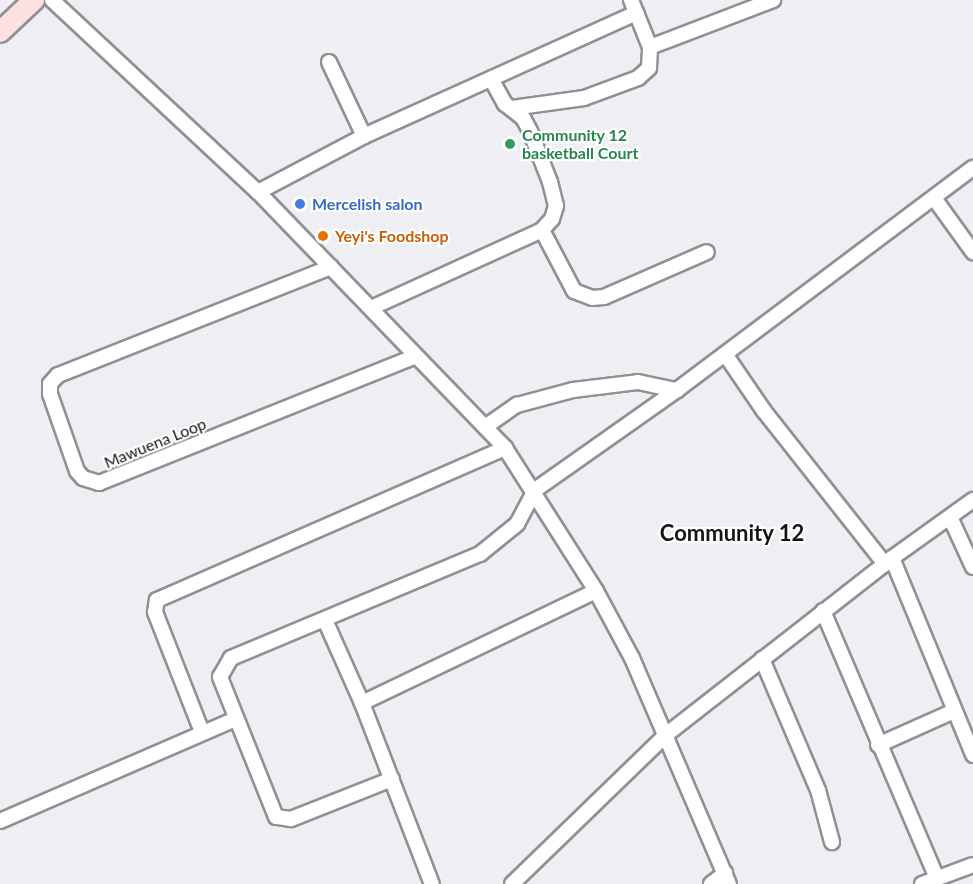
<!DOCTYPE html>
<html>
<head>
<meta charset="utf-8">
<style>
  body { margin:0 }
  #map { position:relative; width:973px; height:884px; overflow:hidden; background:#eeeef3; font-family:Lato,sans-serif }
  div>[style] { position:absolute }
  .roads { filter:drop-shadow(2px 0 #909095) drop-shadow(-2px 0 #909095) drop-shadow(0 2px #909095) drop-shadow(0 -2px #909095) }
  .street>* { height:14px; margin:-7px; padding:0 7px; transform-origin:7px; border-radius:7px; background:#fff }
  .secondary>* { height:20px; margin:-10px; padding:0 10px; transform-origin:10px; border-radius:10px; background:#fde1e2 }
  .dots>* { width:16px; height:16px; translate:-50% -50%; box-sizing:border-box; border:3px solid #fff; border-radius:50% }
  span { translate:-50% -50%; white-space:nowrap; text-align:center; line-height:1.15; -webkit-text-stroke:4.5px #fff; paint-order:stroke }
  .leisure-label { font-size:16px; color:#27864d; font-weight:700 }
  .left { translate:0 -50%; text-align:left }
  .shop-label { font-size:16px; color:#366cbe; font-weight:700 }
  .food-label { font-size:16px; color:#c56008; font-weight:700 }
  .street-label { font-size:16px; color:#141416 }
  .district-label { font-size:22px; color:#141416; font-weight:700 }
</style>
</head>
<body>
<div id="map">
  <div class="roads">
    <div class="street">
      <div style="left:52px;top:0;width:282px;rotate:43deg"></div>
      <div style="left:258px;top:192px;width:356px;rotate:46deg"></div>
      <div style="left:505px;top:448px;width:169px;rotate:57.5deg"></div>
      <div style="left:596px;top:591px;width:76px;rotate:61.8deg"></div>
      <div style="left:632px;top:658px;width:246px;rotate:66.8deg"></div>
      <div style="left:631px;top:0;width:51px;rotate:68deg"></div>
      <div style="left:650px;top:47px;width:132px;rotate:-20.9deg"></div>
      <div style="left:329px;top:62px;width:82px;rotate:64.7deg"></div>
      <div style="left:512px;top:108px;width:73px;rotate:-7.9deg"></div>
      <div style="left:584px;top:98px;width:58px;rotate:-20.3deg"></div>
      <div style="left:638px;top:78px;width:15px;rotate:-42deg"></div>
      <div style="left:649px;top:68px;width:21px;rotate:-87deg"></div>
      <div style="left:258px;top:192px;width:120px;rotate:-27.8deg"></div>
      <div style="left:364px;top:136px;width:299px;rotate:-24.3deg"></div>
      <div style="left:934px;top:198px;width:67px;rotate:54.2deg"></div>
      <div style="left:542px;top:230px;width:69px;rotate:62.3deg"></div>
      <div style="left:574px;top:291px;width:19px;rotate:21deg"></div>
      <div style="left:592px;top:298px;width:12px;rotate:-5deg"></div>
      <div style="left:604px;top:297px;width:112px;rotate:-23.6deg"></div>
      <div style="left:331px;top:267px;width:294px;rotate:158.4deg"></div>
      <div style="left:58px;top:375px;width:12px;rotate:132deg"></div>
      <div style="left:50px;top:384px;width:10px;rotate:90deg"></div>
      <div style="left:50px;top:394px;width:82px;rotate:70.7deg"></div>
      <div style="left:77px;top:471px;width:9px;rotate:49deg"></div>
      <div style="left:83px;top:478px;width:17px;rotate:17deg"></div>
      <div style="left:99px;top:483px;width:341px;rotate:-21.8deg"></div>
      <div style="left:371px;top:308px;width:188px;rotate:-24.5deg"></div>
      <div style="left:542px;top:230px;width:15px;rotate:-48deg"></div>
      <div style="left:552px;top:219px;width:14px;rotate:-73deg"></div>
      <div style="left:556px;top:206px;width:25px;rotate:-104deg"></div>
      <div style="left:550px;top:182px;width:55px;rotate:-111.4deg"></div>
      <div style="left:530px;top:131px;width:15px;rotate:-118deg"></div>
      <div style="left:523px;top:118px;width:23px;rotate:-142deg"></div>
      <div style="left:505px;top:104px;width:29px;rotate:-119deg"></div>
      <div style="left:725px;top:354px;width:69px;rotate:55.6deg"></div>
      <div style="left:764px;top:411px;width:195px;rotate:51.7deg"></div>
      <div style="left:485px;top:427px;width:39px;rotate:-35deg"></div>
      <div style="left:517px;top:405px;width:58px;rotate:-15deg"></div>
      <div style="left:573px;top:390px;width:65px;rotate:-7deg"></div>
      <div style="left:638px;top:382px;width:40px;rotate:12deg"></div>
      <div style="left:950px;top:517px;width:55px;rotate:65.3deg"></div>
      <div style="left:892px;top:558px;width:213px;rotate:67.6deg"></div>
      <div style="left:823px;top:611px;width:290px;rotate:66.9deg"></div>
      <div style="left:325px;top:620px;width:91px;rotate:66deg"></div>
      <div style="left:362px;top:703px;width:194px;rotate:68.9deg"></div>
      <div style="left:762px;top:659px;width:142px;rotate:66.9deg"></div>
      <div style="left:818px;top:790px;width:54px;rotate:74.9deg"></div>
      <div style="left:362px;top:703px;width:259px;rotate:-25.6deg"></div>
      <div style="left:202px;top:732px;width:129px;rotate:-111.4deg"></div>
      <div style="left:155px;top:612px;width:12px;rotate:-81deg"></div>
      <div style="left:157px;top:600px;width:380px;rotate:-23.6deg"></div>
      <div style="left:878px;top:745px;width:83px;rotate:-24.1deg"></div>
      <div style="left:392px;top:779px;width:109px;rotate:158.4deg"></div>
      <div style="left:291px;top:819px;width:15px;rotate:-172deg"></div>
      <div style="left:276px;top:817px;width:151px;rotate:-111.8deg"></div>
      <div style="left:220px;top:677px;width:22px;rotate:-60deg"></div>
      <div style="left:231px;top:658px;width:270px;rotate:-22.7deg"></div>
      <div style="left:480px;top:554px;width:48px;rotate:-39deg"></div>
      <div style="left:517px;top:524px;width:38px;rotate:-62deg"></div>
      <div style="left:535px;top:490px;width:174px;rotate:-35.2deg"></div>
      <div style="left:677px;top:390px;width:370px;rotate:-36.9deg"></div>
      <div style="left:0;top:821px;width:257px;rotate:-23.4deg"></div>
      <div style="left:512px;top:884px;width:216px;rotate:-44.1deg"></div>
      <div style="left:667px;top:734px;width:286px;rotate:-38deg"></div>
      <div style="left:892px;top:558px;width:100px;rotate:-35.6deg"></div>
      <div style="left:711px;top:884px;width:18px;rotate:-38deg"></div>
      <div style="left:922px;top:884px;width:54px;rotate:-20.4deg"></div>
    </div>
    <div class="secondary">
      <div style="left:0;top:32px;width:47px;rotate:-43.3deg"></div>
    </div>
  </div>
  <div class="dots">
    <div style="left:510px;top:144px;background:#2e9e5b"></div>
    <div style="left:300px;top:204px;background:#3f7fe0"></div>
    <div style="left:323px;top:236px;background:#e8710a"></div>
  </div>
  <div class="leisure-label">
    <span class="left" style="left:522px;top:144px">Community 12<br>basketball Court</span>
  </div>
  <div class="shop-label">
    <span class="left" style="left:312px;top:204px">Mercelish salon</span>
  </div>
  <div class="food-label">
    <span class="left" style="left:335px;top:236px">Yeyi's Foodshop</span>
  </div>
  <div class="street-label">
    <span style="left:155px;top:443px;rotate:-22deg">Mawuena Loop</span>
  </div>
  <div class="district-label">
    <span style="left:732px;top:533px">Community 12</span>
  </div>
</div>
</body>
</html>
